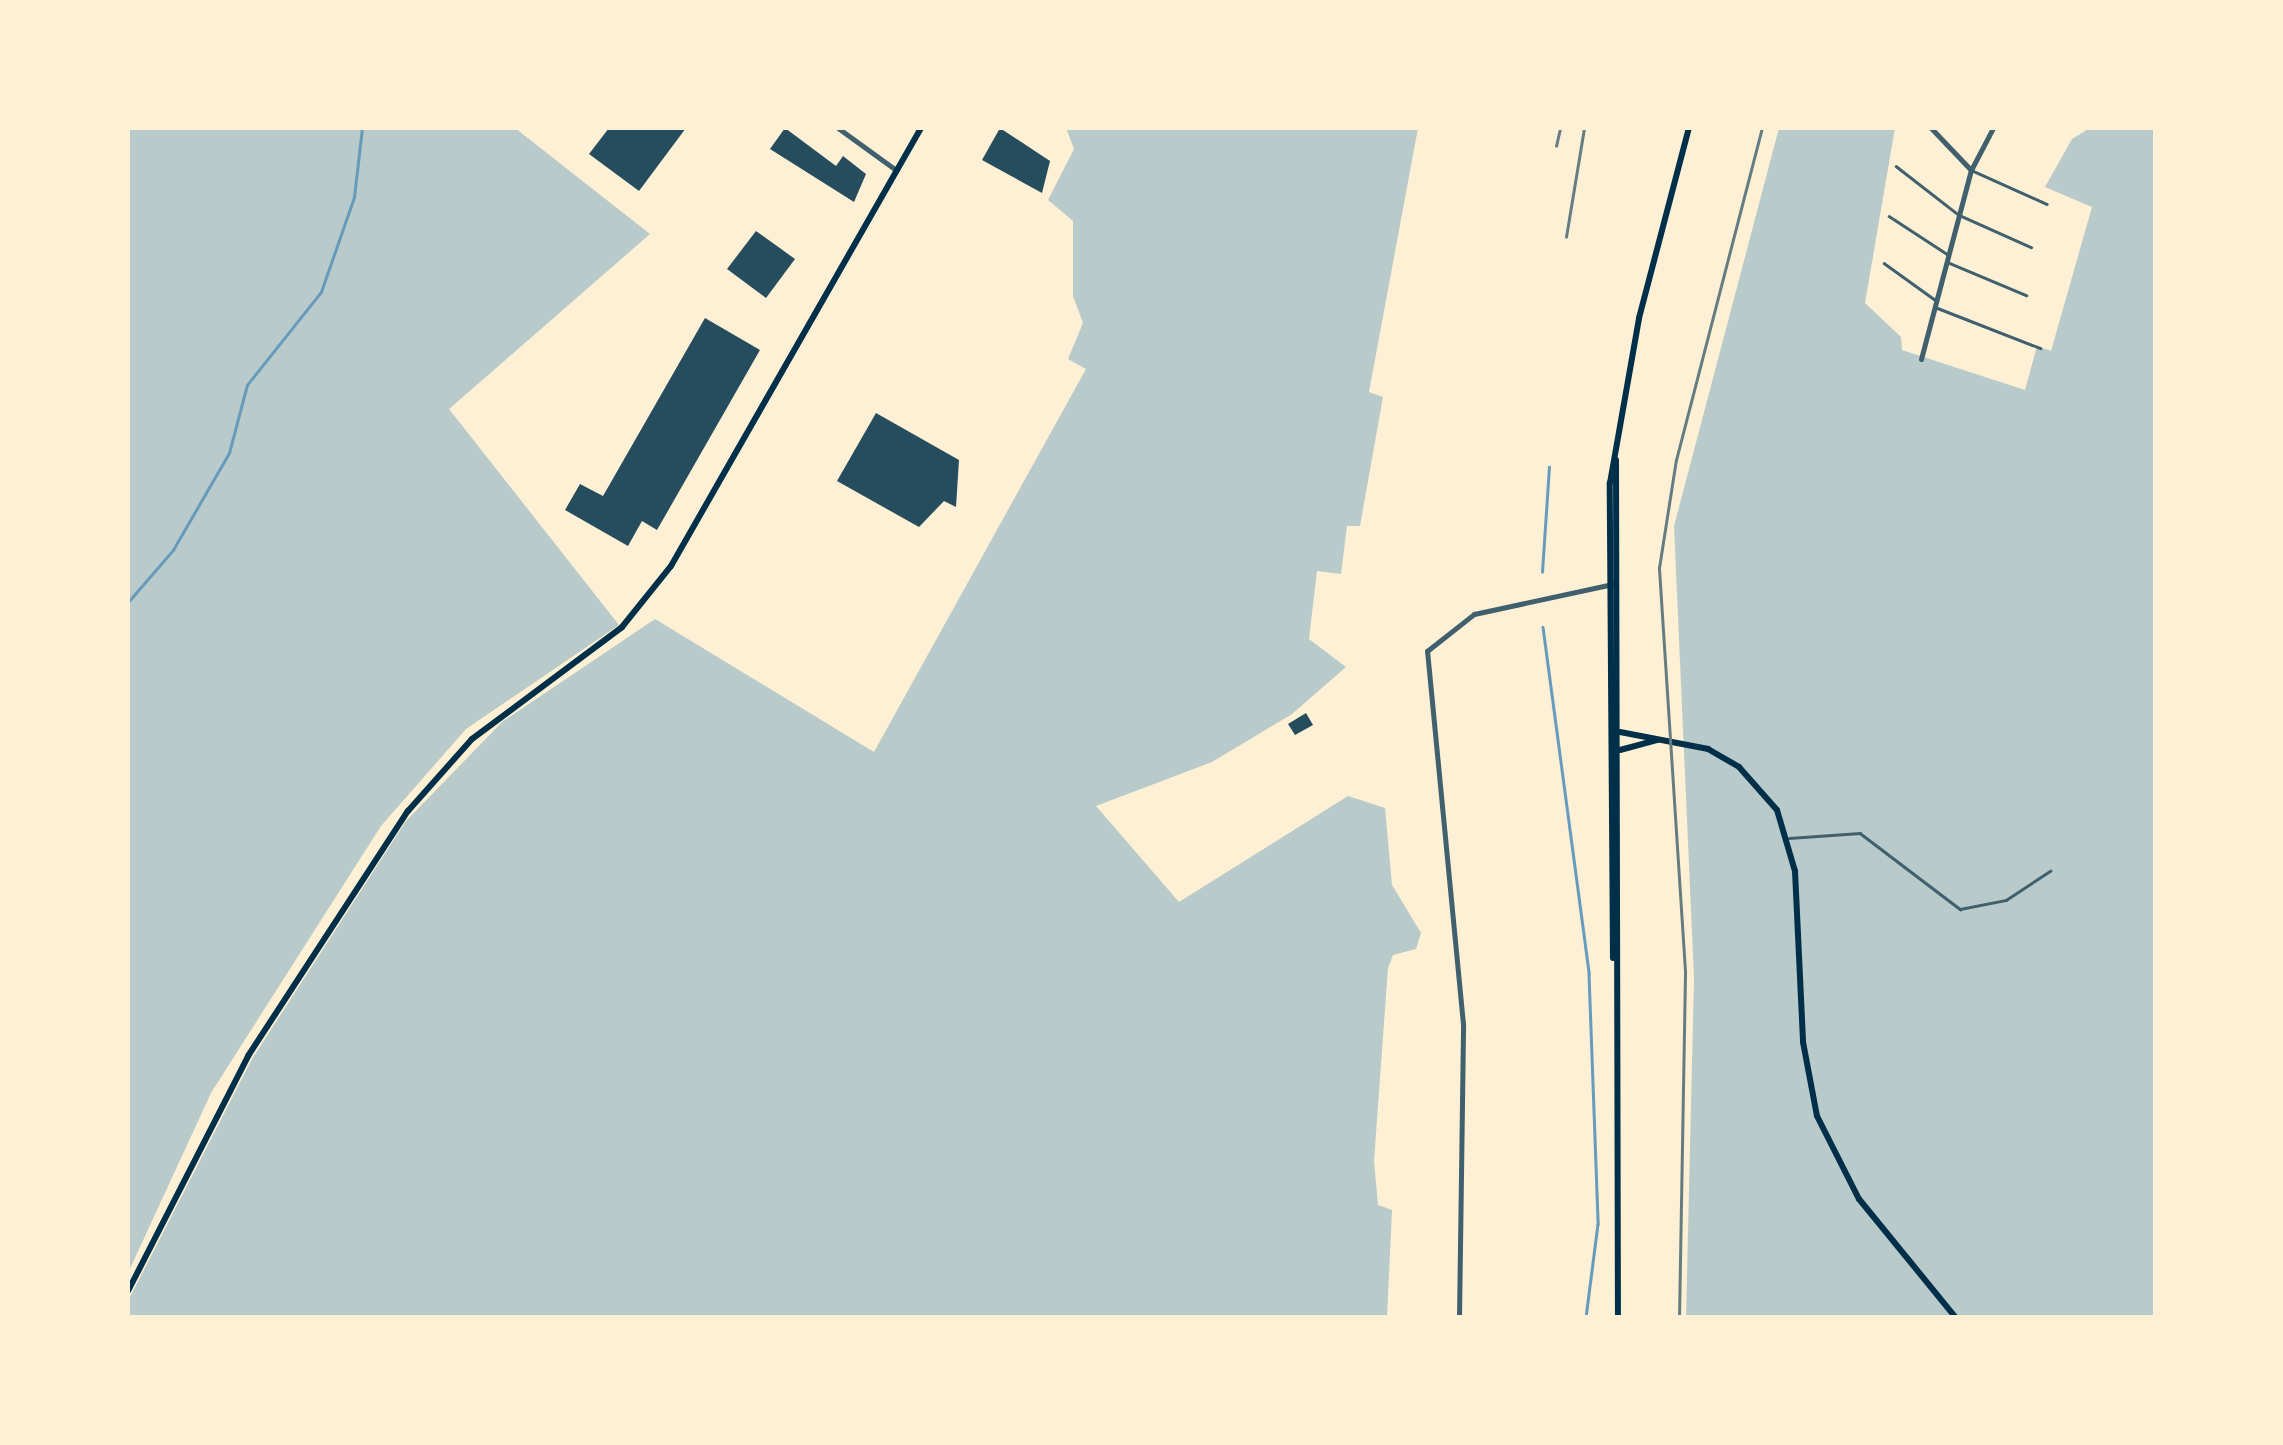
<!DOCTYPE html>
<html>
<head>
<meta charset="utf-8">
<style>
  body { margin:0 }
  #map { position:relative; width:2283px; height:1445px; overflow:hidden; background:#fdf0d5; font-family:"Varela Round",sans-serif }
  div>[style] { position:absolute }
  .green>* { inset:0; background:#b9caca }
  .stream>* { height:2.5px; margin:-1.25px; padding:0 1.25px; transform-origin:1.25px; border-radius:1.25px; background:#669bbc }
  .building>* { inset:0; background:#264d5e }
  .service>* { height:2.5px; margin:-1.25px; padding:0 1.25px; transform-origin:1.25px; border-radius:1.25px; background:#3f606c }
  .minor>* { height:5px; margin:-2.5px; padding:0 2.5px; transform-origin:2.5px; border-radius:2.5px; background:#3f606c }
  .secondary>* { height:6px; margin:-3px; padding:0 3px; transform-origin:3px; border-radius:3px; background:#003049 }
  .rail>* { height:2.5px; margin:-1.25px; padding:0 1.25px; transform-origin:1.25px; border-radius:1.25px; background:#657d81 }
  span { translate:-50% -50%; white-space:nowrap; text-align:center; line-height:1.15; -webkit-text-stroke:8px #fdf0d5; paint-order:stroke }
  .frame { position:absolute; inset:0; border:130px solid #fdf0d5; pointer-events:none }
</style>
</head>
<body>
<div id="map">
  <div class="green">
    <div style="clip-path:polygon(128px 128px,515px 128px,650px 234px,449px 409px,619px 625px,466px 729px,381px 826px,211px 1093px,128px 1273px)"></div>
    <div style="clip-path:polygon(1066px 128px,1418px 128px,1369px 392px,1383px 397px,1360px 526px,1347px 526px,1341px 574px,1317px 571px,1309px 639px,1346px 667px,1292px 714px,1212px 762px,1096px 806px,1179px 902px,1348px 796px,1385px 808px,1392px 885px,1421px 933px,1416px 949px,1393px 955px,1388px 968px,1374px 1161px,1378px 1205px,1392px 1210px,1387px 1317px,128px 1318px,128px 1301px,252px 1059px,406px 821px,502px 722px,655px 619px,874px 752px,1086px 369px,1068px 359px,1083px 323px,1073px 296px,1073px 221px,1048px 200px,1074px 149px)"></div>
    <div style="clip-path:polygon(1779px 128px,1895px 128px,1865px 303px,1901px 337px,1902px 350px,2025px 390px,2037px 346px,2051px 351px,2092px 207px,2045px 187px,2072px 139px,2090px 128px,2155px 128px,2155px 1317px,1686px 1318px,1694px 978px,1674px 526px)"></div>
  </div>
  <div class="stream">
    <div style="left:1542px;top:572px;width:105px;rotate:-86.2deg"></div>
    <div style="left:128px;top:602px;width:69px;rotate:-49.1deg"></div>
    <div style="left:173px;top:550px;width:112px;rotate:-60deg"></div>
    <div style="left:229px;top:453px;width:70px;rotate:-75.2deg"></div>
    <div style="left:247px;top:385px;width:119px;rotate:-51.5deg"></div>
    <div style="left:321px;top:292px;width:101px;rotate:-70.8deg"></div>
    <div style="left:354px;top:197px;width:69px;rotate:-83.4deg"></div>
    <div style="left:1543px;top:627px;width:350px;rotate:82.4deg"></div>
    <div style="left:1589px;top:974px;width:250px;rotate:87.9deg"></div>
    <div style="left:1598px;top:1224px;width:95px;rotate:97.3deg"></div>
  </div>
  <div class="building">
    <div style="clip-path:polygon(609px 128px,686px 128px,639px 191px,589px 154px)"></div>
    <div style="clip-path:polygon(785px 128px,836px 166px,843px 156px,866px 174px,854px 202px,770px 149px)"></div>
    <div style="clip-path:polygon(1000px 128px,1050px 161px,1042px 193px,982px 160px)"></div>
    <div style="clip-path:polygon(756px 231px,795px 259px,766px 298px,727px 269px)"></div>
    <div style="clip-path:polygon(705px 318px,760px 350px,657px 530px,642px 521px,628px 546px,565px 510px,580px 484px,603px 496px)"></div>
    <div style="clip-path:polygon(876px 413px,959px 460px,956px 507px,944px 501px,919px 527px,837px 481px)"></div>
    <div style="clip-path:polygon(1306px 713px,1313px 725px,1295px 735px,1288px 724px)"></div>
  </div>
  <div class="service">
    <div style="left:1896px;top:166px;width:80px;rotate:37.9deg"></div>
    <div style="left:1959px;top:215px;width:79px;rotate:24deg"></div>
    <div style="left:1971px;top:170px;width:83px;rotate:24.1deg"></div>
    <div style="left:1889px;top:216px;width:69px;rotate:33.2deg"></div>
    <div style="left:1947px;top:262px;width:86px;rotate:22.7deg"></div>
    <div style="left:1884px;top:263px;width:62px;rotate:35.8deg"></div>
    <div style="left:1935px;top:307px;width:113px;rotate:21.3deg"></div>
    <div style="left:1789px;top:838px;width:71px;rotate:-4deg"></div>
    <div style="left:1860px;top:833px;width:126px;rotate:37.2deg"></div>
    <div style="left:1960px;top:909px;width:47px;rotate:-11.1deg"></div>
    <div style="left:2006px;top:900px;width:53px;rotate:-33.4deg"></div>
  </div>
  <div class="minor">
    <div style="left:838px;top:128px;width:72px;rotate:35.9deg"></div>
    <div style="left:1931px;top:128px;width:58px;rotate:46.4deg"></div>
    <div style="left:1921px;top:359px;width:196px;rotate:-75.2deg"></div>
    <div style="left:1971px;top:170px;width:47px;rotate:-62.4deg"></div>
    <div style="left:1459px;top:1318px;width:294px;rotate:-89.2deg"></div>
    <div style="left:1463px;top:1024px;width:375px;rotate:-95.5deg"></div>
    <div style="left:1427px;top:651px;width:60px;rotate:-38.2deg"></div>
    <div style="left:1474px;top:614px;width:142px;rotate:-12.2deg"></div>
  </div>
  <div class="secondary">
    <div style="left:1616px;top:460px;width:858px;rotate:89.87deg"></div>
    <div style="left:1620px;top:732px;width:90px;rotate:10.9deg"></div>
    <div style="left:1708px;top:749px;width:36px;rotate:30deg"></div>
    <div style="left:1739px;top:767px;width:57px;rotate:48.5deg"></div>
    <div style="left:1777px;top:810px;width:64px;rotate:73.6deg"></div>
    <div style="left:1795px;top:871px;width:171px;rotate:87.3deg"></div>
    <div style="left:1803px;top:1042px;width:75px;rotate:79.3deg"></div>
    <div style="left:1817px;top:1116px;width:93px;rotate:63.2deg"></div>
    <div style="left:1859px;top:1199px;width:154px;rotate:50.8deg"></div>
    <div style="left:1620px;top:750px;width:38px;rotate:-15deg"></div>
    <div style="left:1613px;top:958px;width:475px;rotate:-90.4deg"></div>
    <div style="left:1610px;top:483px;width:168px;rotate:-80deg"></div>
    <div style="left:1639px;top:318px;width:196px;rotate:-75.3deg"></div>
    <div style="left:128px;top:1291px;width:264px;rotate:-62.9deg"></div>
    <div style="left:248px;top:1056px;width:293px;rotate:-56.9deg"></div>
    <div style="left:408px;top:811px;width:96px;rotate:-48.4deg"></div>
    <div style="left:472px;top:739px;width:187px;rotate:-36.7deg"></div>
    <div style="left:622px;top:627px;width:78px;rotate:-51.2deg"></div>
    <div style="left:671px;top:566px;width:504px;rotate:-60.28deg"></div>
  </div>
  <div class="rail">
    <div style="left:1556px;top:146px;width:18px;rotate:-77deg"></div>
    <div style="left:1566px;top:237px;width:110px;rotate:-80.6deg"></div>
    <div style="left:1679px;top:1318px;width:347px;rotate:-89deg"></div>
    <div style="left:1685px;top:971px;width:404px;rotate:-93.7deg"></div>
    <div style="left:1659px;top:568px;width:109px;rotate:-81.1deg"></div>
    <div style="left:1676px;top:460px;width:343px;rotate:-75.5deg"></div>
  </div>
  <div class="frame"></div>
</div>
</body>
</html>
